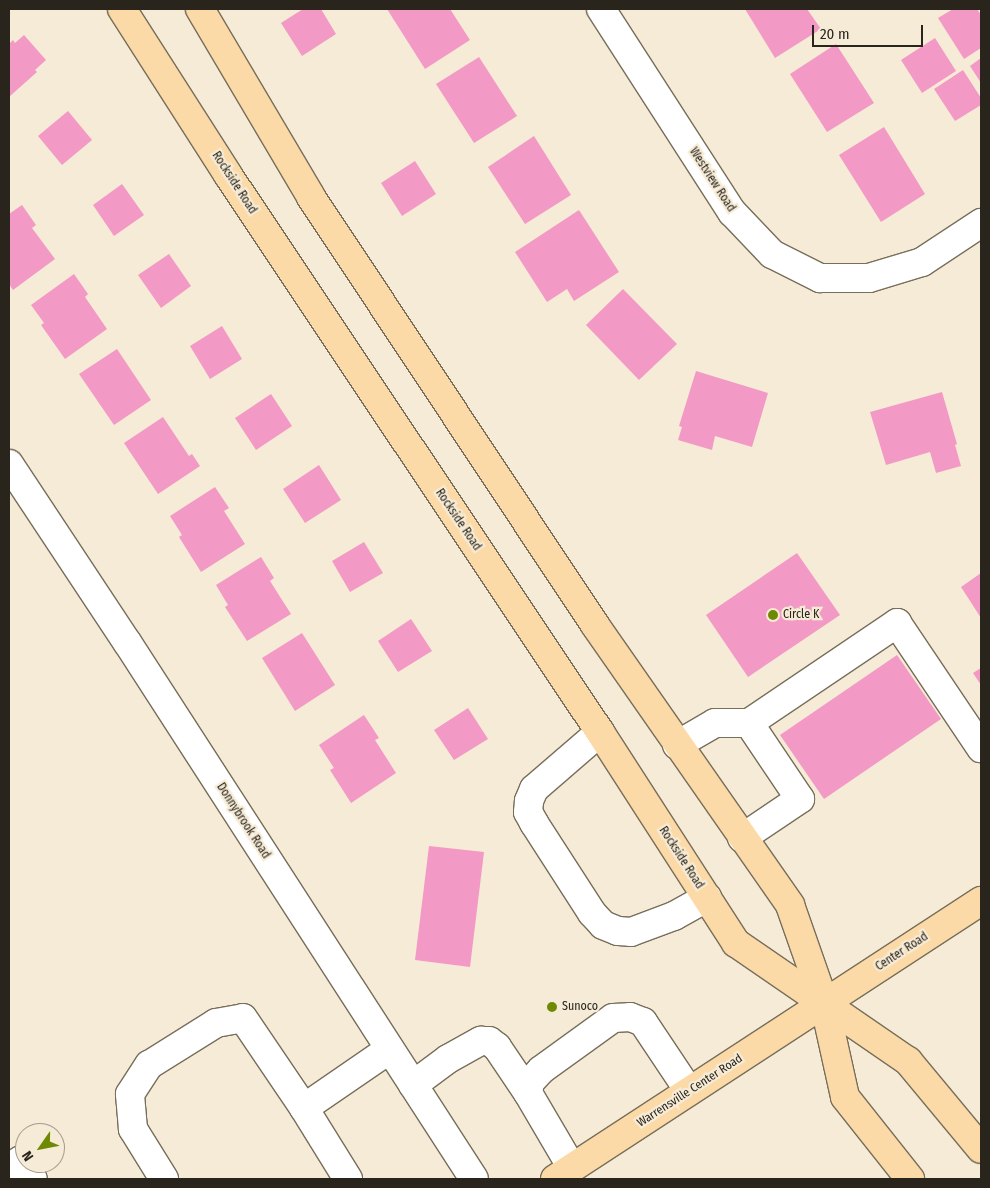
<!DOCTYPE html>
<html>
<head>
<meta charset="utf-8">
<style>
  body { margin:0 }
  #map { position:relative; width:990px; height:1188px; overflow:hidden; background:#f6ebd6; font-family:"Fira Sans Condensed",sans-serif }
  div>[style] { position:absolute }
  .building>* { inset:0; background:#f399c5 }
  .roads { filter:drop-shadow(1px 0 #776e5b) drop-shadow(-1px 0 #776e5b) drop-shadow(0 1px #776e5b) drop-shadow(0 -1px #776e5b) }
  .minor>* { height:28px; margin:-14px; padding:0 14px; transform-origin:14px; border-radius:14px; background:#fff }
  .major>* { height:28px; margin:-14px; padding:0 14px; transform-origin:14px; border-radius:14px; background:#fcdaa7 }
  .dots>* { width:14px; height:14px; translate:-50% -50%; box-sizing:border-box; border:2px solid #f6ebd6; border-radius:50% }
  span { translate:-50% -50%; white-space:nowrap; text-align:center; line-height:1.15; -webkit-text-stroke:4.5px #f6ebd6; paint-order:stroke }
  .street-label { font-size:12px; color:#29251d }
  .poi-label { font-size:12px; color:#29251d }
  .left { translate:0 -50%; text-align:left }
  .frame { position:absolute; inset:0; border:10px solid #29251d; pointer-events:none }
  .north { position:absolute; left:15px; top:1123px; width:50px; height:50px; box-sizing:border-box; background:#f6ebd6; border:1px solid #a49c8c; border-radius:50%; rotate:237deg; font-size:14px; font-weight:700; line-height:20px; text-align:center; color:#29251d }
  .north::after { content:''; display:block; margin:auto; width:18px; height:22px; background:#6e8a04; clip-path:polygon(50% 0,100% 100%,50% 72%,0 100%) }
  .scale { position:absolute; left:812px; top:25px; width:111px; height:22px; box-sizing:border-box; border:2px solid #29251d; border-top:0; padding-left:6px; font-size:15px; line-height:18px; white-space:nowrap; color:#29251d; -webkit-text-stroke:4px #f6ebd6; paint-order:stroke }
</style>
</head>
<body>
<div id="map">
  <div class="building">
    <div style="clip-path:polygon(303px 9px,321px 9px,336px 34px,302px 56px,281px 23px)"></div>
    <div style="clip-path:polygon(387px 9px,450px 9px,470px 40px,425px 69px)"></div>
    <div style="clip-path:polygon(745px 9px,807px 9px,821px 29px,775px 58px)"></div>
    <div style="clip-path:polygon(953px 9px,977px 9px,981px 15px,981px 48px,964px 59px,938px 18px)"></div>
    <div style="clip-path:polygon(24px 35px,46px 60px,35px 70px,37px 72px,9px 97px,9px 44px,13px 40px,15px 43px)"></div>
    <div style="clip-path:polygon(935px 38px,956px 71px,922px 93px,901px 60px)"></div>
    <div style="clip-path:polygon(836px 44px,874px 103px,827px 132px,790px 74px)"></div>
    <div style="clip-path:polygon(479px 57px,517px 116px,474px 143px,436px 84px)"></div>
    <div style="clip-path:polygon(981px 58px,981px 83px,970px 66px)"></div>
    <div style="clip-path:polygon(963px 70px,981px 98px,981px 105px,955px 121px,934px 89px)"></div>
    <div style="clip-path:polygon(68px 111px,92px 140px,62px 165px,38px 136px)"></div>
    <div style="clip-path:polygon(884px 127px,925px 194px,881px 222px,839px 155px)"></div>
    <div style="clip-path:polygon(534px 136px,571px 195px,525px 224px,488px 167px)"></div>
    <div style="clip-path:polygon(415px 161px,436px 194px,402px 216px,381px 183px)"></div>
    <div style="clip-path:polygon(122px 184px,144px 215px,114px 236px,93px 205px)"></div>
    <div style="clip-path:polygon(22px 205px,36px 225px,32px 228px,55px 259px,13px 290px,9px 284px,9px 214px)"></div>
    <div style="clip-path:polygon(579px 210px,619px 272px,574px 301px,567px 289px,547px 302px,515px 252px)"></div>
    <div style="clip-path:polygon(169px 254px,191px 286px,161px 308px,138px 275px)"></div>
    <div style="clip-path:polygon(74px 274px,88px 294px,85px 297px,107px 329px,65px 359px,41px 325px,44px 323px,31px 305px)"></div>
    <div style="clip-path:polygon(623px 289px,677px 344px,639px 380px,586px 325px)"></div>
    <div style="clip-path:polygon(222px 326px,242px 359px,210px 379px,190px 346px)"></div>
    <div style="clip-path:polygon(117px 349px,151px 400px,114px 425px,79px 374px)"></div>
    <div style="clip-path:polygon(696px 371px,768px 393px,752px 447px,715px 436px,712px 450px,678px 440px,682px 427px,679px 426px)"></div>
    <div style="clip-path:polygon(942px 392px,957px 444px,955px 445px,961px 466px,936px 473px,930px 452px,886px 465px,870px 412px)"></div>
    <div style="clip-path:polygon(271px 394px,292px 426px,256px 450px,235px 418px)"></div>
    <div style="clip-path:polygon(163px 417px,189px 456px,192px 454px,200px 466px,158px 494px,124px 443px)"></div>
    <div style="clip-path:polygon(319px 465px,341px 500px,305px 523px,283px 489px)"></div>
    <div style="clip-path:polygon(215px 487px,229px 508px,224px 511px,245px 544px,201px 572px,179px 537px,182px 535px,170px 516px)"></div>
    <div style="clip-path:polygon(364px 542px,383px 573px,350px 592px,332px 561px)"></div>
    <div style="clip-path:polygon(797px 553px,840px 615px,748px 677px,706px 615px)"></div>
    <div style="clip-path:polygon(261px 557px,274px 578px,270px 581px,291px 614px,247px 641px,225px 607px,228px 605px,216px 585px)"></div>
    <div style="clip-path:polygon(981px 573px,981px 618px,961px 587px)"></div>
    <div style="clip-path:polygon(411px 619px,432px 651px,398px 672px,378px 641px)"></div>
    <div style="clip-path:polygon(302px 633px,335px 685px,295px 711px,262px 658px)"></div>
    <div style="clip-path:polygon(897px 655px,941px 719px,824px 799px,780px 735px)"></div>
    <div style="clip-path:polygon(981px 668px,981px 685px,973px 673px)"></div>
    <div style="clip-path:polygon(468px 708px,488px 739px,454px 760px,434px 730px)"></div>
    <div style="clip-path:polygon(364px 715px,379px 738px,375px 740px,396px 773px,351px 803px,330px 770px,334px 768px,319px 745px)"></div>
    <div style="clip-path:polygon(429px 846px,484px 852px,470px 967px,415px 960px)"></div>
  </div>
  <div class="roads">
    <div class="minor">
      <div style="left:601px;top:9px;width:242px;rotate:57.2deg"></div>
      <div style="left:732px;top:212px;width:58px;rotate:46.4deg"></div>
      <div style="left:772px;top:254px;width:54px;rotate:26.6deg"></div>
      <div style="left:820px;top:278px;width:49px"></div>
      <div style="left:869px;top:278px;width:55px;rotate:-16.8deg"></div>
      <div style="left:922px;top:262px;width:71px;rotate:-33.5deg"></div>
      <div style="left:9px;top:464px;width:214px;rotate:56.5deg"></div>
      <div style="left:127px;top:642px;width:639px;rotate:57.13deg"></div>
      <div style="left:600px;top:732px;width:87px;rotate:139.2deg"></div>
      <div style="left:534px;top:789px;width:13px;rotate:113deg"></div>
      <div style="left:529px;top:801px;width:11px;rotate:95deg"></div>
      <div style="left:528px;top:812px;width:13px;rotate:61deg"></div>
      <div style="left:534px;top:823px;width:107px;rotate:57.2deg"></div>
      <div style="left:592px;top:913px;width:16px;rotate:47deg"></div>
      <div style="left:603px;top:925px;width:16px;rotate:22deg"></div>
      <div style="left:618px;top:931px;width:13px;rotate:4deg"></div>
      <div style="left:631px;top:932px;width:46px;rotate:-20.4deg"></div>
      <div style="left:674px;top:916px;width:38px;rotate:-29deg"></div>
      <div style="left:677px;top:745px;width:44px;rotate:-30.1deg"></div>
      <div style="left:715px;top:723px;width:34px"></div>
      <div style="left:749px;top:723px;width:179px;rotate:-34deg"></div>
      <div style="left:897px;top:623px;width:151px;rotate:56.1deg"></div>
      <div style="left:742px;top:838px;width:70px;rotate:-33.9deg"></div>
      <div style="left:800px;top:799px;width:92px;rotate:-123.9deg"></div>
      <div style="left:413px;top:1085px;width:44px;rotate:-36.6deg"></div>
      <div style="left:448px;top:1059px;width:38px;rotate:-29deg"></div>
      <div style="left:481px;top:1041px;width:8px"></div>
      <div style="left:489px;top:1041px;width:10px;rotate:37deg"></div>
      <div style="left:497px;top:1047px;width:55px;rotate:56deg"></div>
      <div style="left:9px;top:1167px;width:14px;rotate:-30deg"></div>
      <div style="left:21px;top:1160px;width:22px;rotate:58deg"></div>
      <div style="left:572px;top:1168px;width:87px;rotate:-120.4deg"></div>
      <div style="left:528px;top:1093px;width:11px;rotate:-80deg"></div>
      <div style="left:530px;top:1082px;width:16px;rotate:-47deg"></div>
      <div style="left:541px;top:1070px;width:89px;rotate:-35.8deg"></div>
      <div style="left:613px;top:1018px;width:17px;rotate:-3deg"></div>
      <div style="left:630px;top:1017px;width:14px;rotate:21deg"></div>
      <div style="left:643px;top:1022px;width:83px;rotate:56.3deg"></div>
      <div style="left:164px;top:1179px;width:59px;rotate:-121.8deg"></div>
      <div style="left:133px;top:1129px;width:35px;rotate:-95deg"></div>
      <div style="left:130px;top:1094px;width:35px;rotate:-57deg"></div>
      <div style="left:149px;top:1065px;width:79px;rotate:-32.1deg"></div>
      <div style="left:216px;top:1023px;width:27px;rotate:-10deg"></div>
      <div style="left:243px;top:1018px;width:109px;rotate:55.9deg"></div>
      <div style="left:348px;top:1179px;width:84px;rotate:-121.8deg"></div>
      <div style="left:304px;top:1108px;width:104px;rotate:-34.5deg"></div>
    </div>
    <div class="major">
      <div style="left:122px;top:9px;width:197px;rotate:57.4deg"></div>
      <div style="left:228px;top:175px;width:670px;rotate:56.26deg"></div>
      <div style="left:600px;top:732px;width:251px;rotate:57.2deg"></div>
      <div style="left:736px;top:943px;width:209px;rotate:34.5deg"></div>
      <div style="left:908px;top:1061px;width:114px;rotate:50.3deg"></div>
      <div style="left:200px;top:9px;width:218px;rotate:59.4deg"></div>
      <div style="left:311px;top:197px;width:514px;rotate:56.43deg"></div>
      <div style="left:595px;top:625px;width:341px;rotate:55.1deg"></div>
      <div style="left:790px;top:905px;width:103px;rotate:70.7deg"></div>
      <div style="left:824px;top:1002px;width:97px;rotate:77.5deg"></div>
      <div style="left:845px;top:1097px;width:105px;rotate:51.6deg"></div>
      <div style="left:555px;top:1179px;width:509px;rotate:-33.13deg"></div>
    </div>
  </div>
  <div class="dots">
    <div style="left:773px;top:615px;background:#6e8a04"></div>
    <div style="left:552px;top:1007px;background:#6e8a04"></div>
  </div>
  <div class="street-label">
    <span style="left:712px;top:180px;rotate:57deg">Westview Road</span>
    <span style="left:234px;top:183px;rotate:57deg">Rockside Road</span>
    <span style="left:458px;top:520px;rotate:56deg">Rockside Road</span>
    <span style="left:243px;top:821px;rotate:57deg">Donnybrook Road</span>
    <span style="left:681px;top:858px;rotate:57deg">Rockside Road</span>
    <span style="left:902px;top:952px;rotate:-33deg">Center Road</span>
    <span style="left:690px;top:1091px;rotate:-33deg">Warrensville Center Road</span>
  </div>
  <div class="poi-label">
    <span class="left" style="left:783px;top:615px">Circle K</span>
    <span class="left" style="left:562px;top:1007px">Sunoco</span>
  </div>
  <div class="frame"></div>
  <div class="north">N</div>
  <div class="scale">20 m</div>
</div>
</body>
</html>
